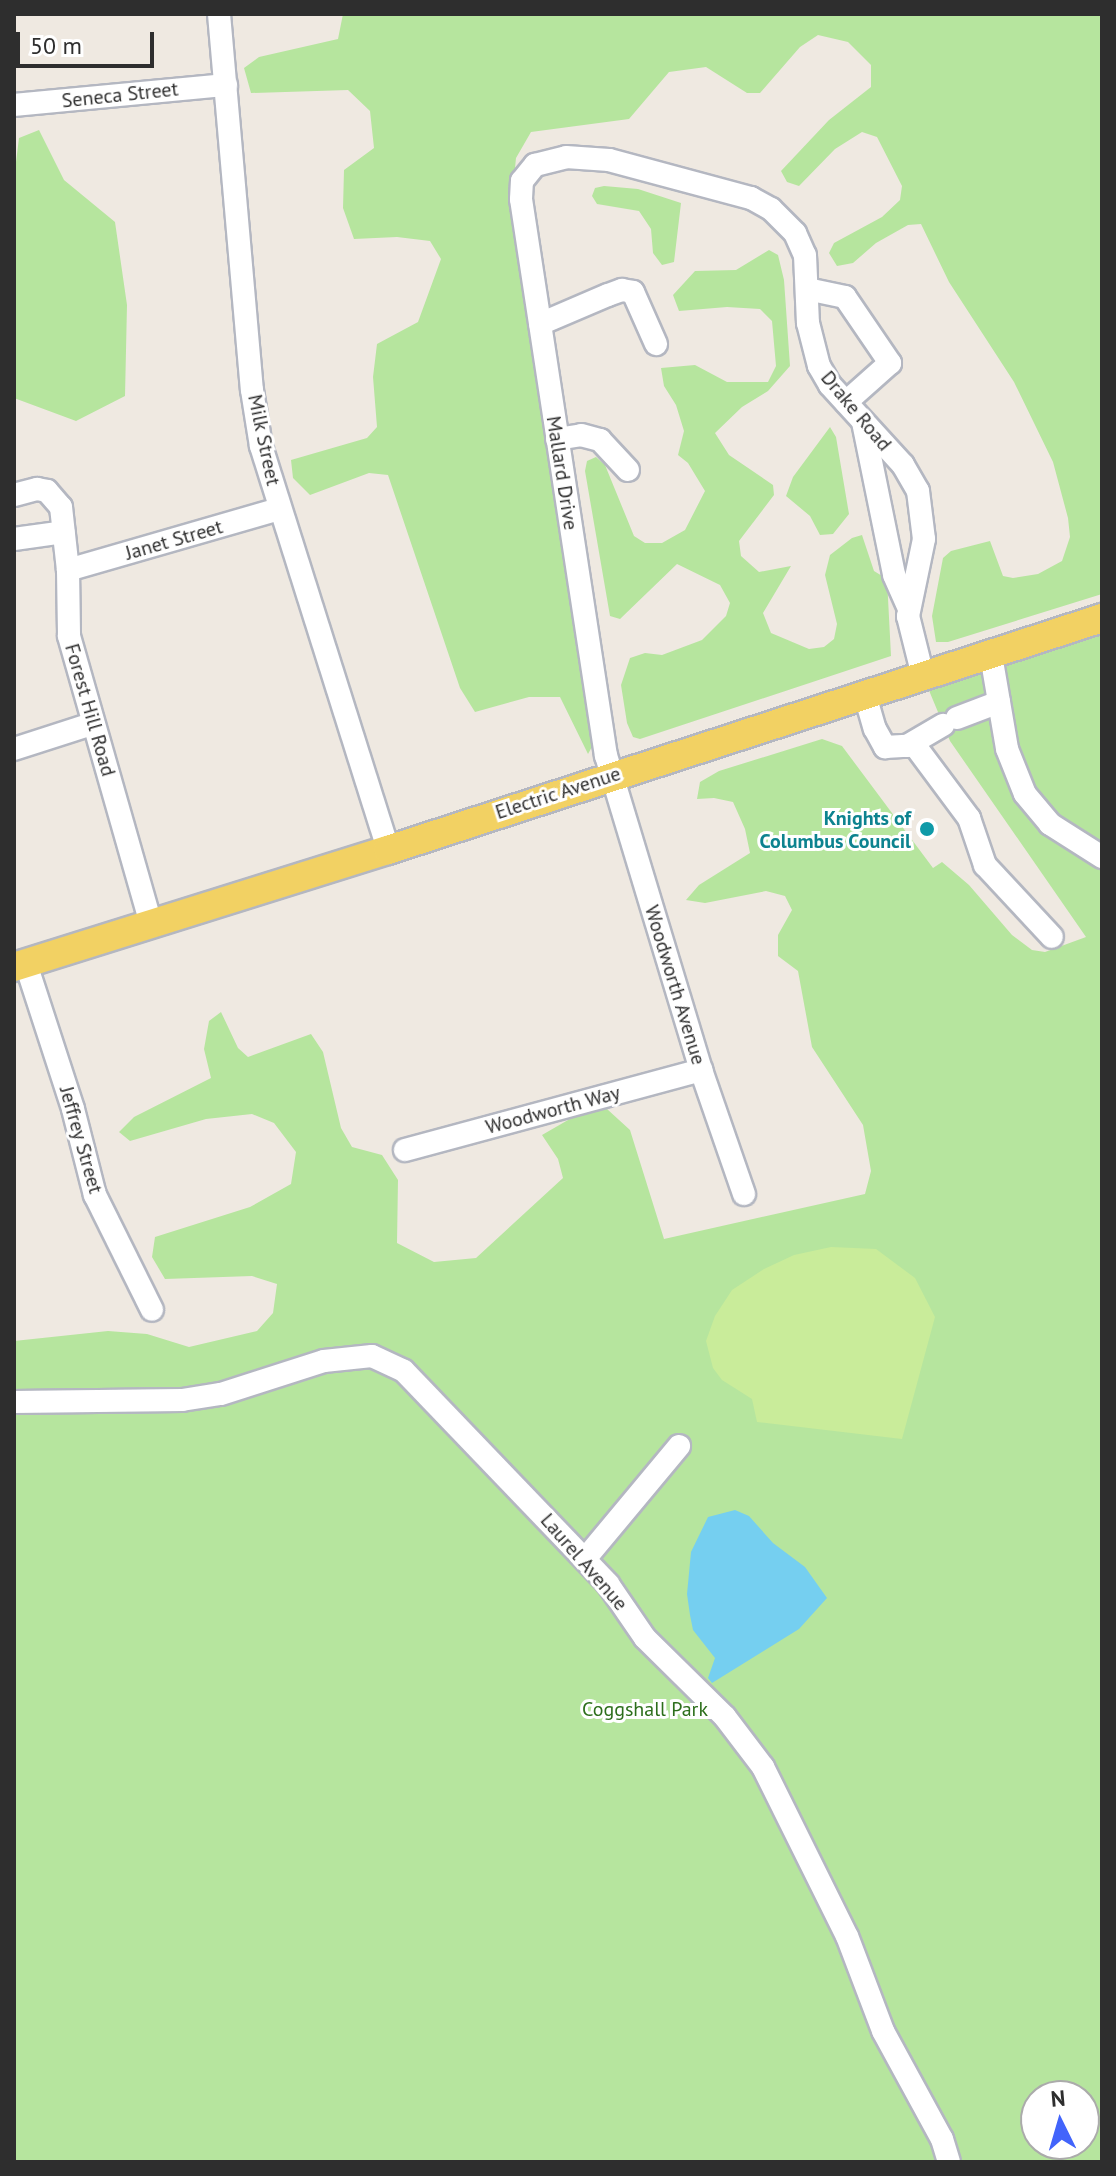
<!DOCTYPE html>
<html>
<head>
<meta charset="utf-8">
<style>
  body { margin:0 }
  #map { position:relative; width:1116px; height:2176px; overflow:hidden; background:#efe9e1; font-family:"PT Sans",sans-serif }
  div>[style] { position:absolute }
  .green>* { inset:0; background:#b6e59e }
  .pitch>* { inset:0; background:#c9ec9a }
  .water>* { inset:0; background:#75cff0 }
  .roads { filter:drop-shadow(2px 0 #b4b7c1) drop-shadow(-2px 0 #b4b7c1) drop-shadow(0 2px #b4b7c1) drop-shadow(0 -2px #b4b7c1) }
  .minor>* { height:22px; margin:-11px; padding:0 11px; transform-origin:11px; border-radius:11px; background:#fff }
  .major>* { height:28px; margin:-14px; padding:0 14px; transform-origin:14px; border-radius:14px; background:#f2d163 }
  .dots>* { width:22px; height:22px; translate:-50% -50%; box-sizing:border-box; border:4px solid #fff; border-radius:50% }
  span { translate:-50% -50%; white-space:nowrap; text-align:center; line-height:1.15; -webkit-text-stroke:6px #fff; paint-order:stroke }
  .street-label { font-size:20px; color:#2e2e2e }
  .culture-label { font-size:20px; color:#0d838f; font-weight:700 }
  .right { translate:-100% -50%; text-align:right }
  .park-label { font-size:20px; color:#2c6e1b }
  .frame { position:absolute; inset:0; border:16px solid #2e2e2e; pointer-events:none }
  .north { position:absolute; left:1020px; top:2080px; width:80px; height:80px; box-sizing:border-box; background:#fff; border:2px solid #ababab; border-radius:50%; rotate:355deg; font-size:22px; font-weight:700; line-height:32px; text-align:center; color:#2e2e2e }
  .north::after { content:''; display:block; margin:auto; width:28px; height:36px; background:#4264fb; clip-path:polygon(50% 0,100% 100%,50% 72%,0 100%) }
  .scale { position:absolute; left:16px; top:32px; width:138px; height:36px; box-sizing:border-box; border:4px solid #2e2e2e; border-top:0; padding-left:10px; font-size:24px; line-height:28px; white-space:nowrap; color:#2e2e2e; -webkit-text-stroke:6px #fff; paint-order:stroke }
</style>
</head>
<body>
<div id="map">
  <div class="green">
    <div style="clip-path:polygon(343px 14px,1102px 14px,1102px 594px,948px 642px,936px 642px,932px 616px,943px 558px,951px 551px,990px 541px,1003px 576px,1013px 578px,1038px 574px,1062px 561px,1070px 537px,1068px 518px,1053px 462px,1014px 382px,949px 282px,921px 224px,908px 225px,876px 243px,853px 263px,837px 266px,829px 253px,834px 243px,882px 217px,900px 200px,902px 186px,877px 137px,862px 132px,835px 149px,799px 186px,787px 182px,781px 171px,829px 120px,871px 87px,871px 65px,848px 42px,818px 35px,800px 47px,760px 93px,747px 93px,706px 67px,669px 72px,629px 119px,531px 132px,516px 158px,512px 198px,516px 234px,593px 745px,588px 754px,560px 697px,529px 697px,475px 712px,460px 688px,388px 475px,369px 473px,310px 495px,293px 478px,291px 460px,367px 438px,377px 427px,373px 377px,377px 344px,418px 322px,441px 259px,430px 241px,397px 237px,354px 239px,343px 208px,344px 170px,374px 148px,370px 111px,348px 90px,251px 93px,244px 68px,259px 57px,338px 39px)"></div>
    <div style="clip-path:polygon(39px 130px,64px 180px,115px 222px,127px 305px,125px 396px,76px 421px,14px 398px,14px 178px,19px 138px)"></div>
    <div style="clip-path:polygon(604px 186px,638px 189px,681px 203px,674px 262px,662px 265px,653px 253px,651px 229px,639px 211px,597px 204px,592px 196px,595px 188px)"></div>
    <div style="clip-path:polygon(769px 250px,778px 255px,784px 280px,790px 366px,768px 391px,742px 407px,715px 433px,729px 455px,773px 485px,774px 495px,739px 541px,741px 556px,759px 572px,791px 566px,763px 613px,771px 633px,809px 649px,824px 647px,834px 639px,837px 624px,825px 575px,830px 555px,852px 538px,862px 535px,874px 571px,887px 579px,891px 656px,640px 739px,633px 737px,627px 723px,621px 685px,630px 658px,645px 653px,662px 655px,702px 640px,726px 616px,730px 603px,720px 585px,677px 564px,620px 619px,610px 616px,585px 471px,587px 461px,596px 457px,605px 465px,634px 536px,645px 543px,662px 543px,685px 530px,705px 491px,688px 463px,678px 455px,684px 431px,676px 405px,664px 386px,661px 368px,695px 365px,727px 382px,768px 382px,776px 366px,772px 321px,760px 309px,727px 307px,679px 311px,673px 295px,695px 271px,736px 270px)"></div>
    <div style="clip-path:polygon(830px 427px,836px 437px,849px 514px,833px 534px,820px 535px,810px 516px,786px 496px,793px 477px)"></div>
    <div style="clip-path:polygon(evenodd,1102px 618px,1102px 2162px,14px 2162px,14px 1341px,108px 1331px,147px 1334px,189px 1347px,257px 1331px,273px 1313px,277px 1284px,252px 1276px,165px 1279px,152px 1257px,155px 1237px,250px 1207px,291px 1184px,296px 1152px,274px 1123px,252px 1114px,206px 1119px,130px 1141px,119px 1132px,134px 1117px,211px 1078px,204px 1049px,209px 1021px,221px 1012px,238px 1048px,248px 1057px,311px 1034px,323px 1052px,341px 1128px,352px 1147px,382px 1155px,398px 1180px,397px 1243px,434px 1262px,476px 1258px,563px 1178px,558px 1159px,542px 1135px,575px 1116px,607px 1109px,630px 1130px,664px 1239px,865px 1194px,871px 1171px,863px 1125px,812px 1047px,798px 971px,778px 956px,778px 935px,792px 910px,785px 896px,766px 891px,705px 903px,686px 900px,699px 885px,750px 853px,745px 829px,733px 802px,714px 798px,697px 799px,700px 782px,719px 771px,822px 739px,842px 746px,933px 868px,942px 862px,969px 885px,1012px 935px,1032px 950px,1045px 952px,1086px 937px,950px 741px,923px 676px,1102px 618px,1036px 2096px,1084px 2096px,1084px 2144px,1036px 2144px,1036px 2096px)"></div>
  </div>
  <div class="pitch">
    <div style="clip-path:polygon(831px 1247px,876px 1249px,915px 1278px,935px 1317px,902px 1439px,757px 1422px,752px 1399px,722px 1380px,713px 1368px,706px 1341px,715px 1316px,732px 1290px,764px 1269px,794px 1255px)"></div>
  </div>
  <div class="water">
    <div style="clip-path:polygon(735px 1510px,749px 1516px,773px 1543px,805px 1567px,827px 1598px,799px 1629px,712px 1683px,708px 1678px,715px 1658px,693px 1630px,690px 1615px,687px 1594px,691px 1552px,708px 1517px)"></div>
  </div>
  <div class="roads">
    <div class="minor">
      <div style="left:219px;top:14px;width:377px;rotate:85deg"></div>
      <div style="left:252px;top:390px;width:57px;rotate:80.9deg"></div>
      <div style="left:261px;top:446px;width:423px;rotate:72.5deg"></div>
      <div style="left:14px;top:105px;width:213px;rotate:-5.4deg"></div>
      <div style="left:807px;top:289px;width:39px;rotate:12deg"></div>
      <div style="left:845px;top:297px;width:80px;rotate:55.7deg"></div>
      <div style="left:890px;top:363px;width:59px;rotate:138.4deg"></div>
      <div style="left:540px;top:324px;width:74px;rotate:-23.1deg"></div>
      <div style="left:608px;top:295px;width:15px;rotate:-20deg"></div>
      <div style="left:622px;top:290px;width:11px;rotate:10deg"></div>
      <div style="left:633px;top:292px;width:57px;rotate:66.1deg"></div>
      <div style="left:863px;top:422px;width:156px;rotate:78.5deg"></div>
      <div style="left:894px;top:575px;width:35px;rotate:66deg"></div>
      <div style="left:557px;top:439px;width:24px;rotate:-9deg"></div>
      <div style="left:581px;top:435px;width:20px;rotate:15deg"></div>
      <div style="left:600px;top:440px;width:41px;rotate:47deg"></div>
      <div style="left:14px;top:495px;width:24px;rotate:-15deg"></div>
      <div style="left:37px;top:489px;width:10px;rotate:11deg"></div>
      <div style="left:47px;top:491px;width:21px;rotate:49deg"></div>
      <div style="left:61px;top:507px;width:63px;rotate:83.7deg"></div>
      <div style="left:68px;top:570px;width:66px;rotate:89.1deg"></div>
      <div style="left:69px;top:636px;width:298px;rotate:74.1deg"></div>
      <div style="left:14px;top:539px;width:50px;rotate:-8deg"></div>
      <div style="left:68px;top:570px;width:220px;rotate:-16.1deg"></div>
      <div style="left:991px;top:655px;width:95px;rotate:80.3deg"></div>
      <div style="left:1007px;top:749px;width:48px;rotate:68.2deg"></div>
      <div style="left:1025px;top:794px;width:39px;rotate:50deg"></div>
      <div style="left:1050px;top:824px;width:62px;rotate:32.4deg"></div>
      <div style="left:865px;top:695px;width:35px;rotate:74deg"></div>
      <div style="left:875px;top:729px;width:21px;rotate:61deg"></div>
      <div style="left:885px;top:747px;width:22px;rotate:-3deg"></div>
      <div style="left:907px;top:746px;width:42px;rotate:-30.3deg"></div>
      <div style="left:957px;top:718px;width:45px;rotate:-20.9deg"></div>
      <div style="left:913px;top:743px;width:94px;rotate:53.3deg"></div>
      <div style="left:969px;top:818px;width:50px;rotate:71.2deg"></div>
      <div style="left:985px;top:865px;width:98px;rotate:47.1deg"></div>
      <div style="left:14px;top:749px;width:82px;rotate:-17.8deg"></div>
      <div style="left:26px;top:964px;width:152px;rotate:72deg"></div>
      <div style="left:73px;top:1109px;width:89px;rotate:75.7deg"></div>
      <div style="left:95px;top:1195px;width:128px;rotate:63.6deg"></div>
      <div style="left:405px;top:1150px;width:307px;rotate:-15.1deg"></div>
      <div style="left:744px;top:1194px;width:131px;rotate:-109.1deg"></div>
      <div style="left:701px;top:1070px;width:328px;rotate:-106.8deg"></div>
      <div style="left:606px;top:756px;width:563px;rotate:-98.68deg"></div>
      <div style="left:521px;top:199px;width:18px;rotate:-87deg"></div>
      <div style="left:522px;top:181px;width:21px;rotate:-51deg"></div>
      <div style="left:535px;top:165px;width:32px;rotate:-14deg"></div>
      <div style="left:566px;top:157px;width:43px;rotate:4deg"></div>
      <div style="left:609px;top:160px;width:147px;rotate:15deg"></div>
      <div style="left:751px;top:198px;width:23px;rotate:29deg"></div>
      <div style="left:771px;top:209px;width:34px;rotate:45deg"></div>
      <div style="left:795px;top:233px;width:24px;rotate:66deg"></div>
      <div style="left:805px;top:255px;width:68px;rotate:87.5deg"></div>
      <div style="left:808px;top:323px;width:44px;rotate:75.7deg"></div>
      <div style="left:819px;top:366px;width:22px;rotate:60deg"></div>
      <div style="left:830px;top:385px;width:108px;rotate:47.6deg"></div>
      <div style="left:903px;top:465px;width:30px;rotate:60deg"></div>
      <div style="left:918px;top:491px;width:48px;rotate:82.9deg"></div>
      <div style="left:924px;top:539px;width:79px;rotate:101.7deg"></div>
      <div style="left:908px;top:616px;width:62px;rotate:76deg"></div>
      <div style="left:14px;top:1402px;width:168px;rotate:-0.7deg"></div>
      <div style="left:182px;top:1400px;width:39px;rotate:-9deg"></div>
      <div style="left:221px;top:1394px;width:108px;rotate:-17.8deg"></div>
      <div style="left:324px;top:1361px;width:48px;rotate:-5.9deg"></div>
      <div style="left:372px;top:1356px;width:35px;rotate:25deg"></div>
      <div style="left:404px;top:1371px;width:295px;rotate:46.2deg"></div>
      <div style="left:608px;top:1584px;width:65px;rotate:55.6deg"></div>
      <div style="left:645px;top:1638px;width:112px;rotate:44.6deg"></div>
      <div style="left:725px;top:1717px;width:63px;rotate:52.8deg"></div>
      <div style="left:763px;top:1767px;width:189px;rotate:63.6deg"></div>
      <div style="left:847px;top:1936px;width:102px;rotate:69.2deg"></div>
      <div style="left:883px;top:2031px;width:123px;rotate:61.4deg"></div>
      <div style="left:942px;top:2139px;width:24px;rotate:73deg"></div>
      <div style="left:585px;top:1559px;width:147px;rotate:-50.2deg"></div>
    </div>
    <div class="major">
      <div style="left:14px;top:967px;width:392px;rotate:-17.4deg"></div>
      <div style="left:388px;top:850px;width:751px;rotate:-18deg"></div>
    </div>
  </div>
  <div class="dots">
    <div style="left:927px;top:829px;background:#0f9aa8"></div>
  </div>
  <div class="street-label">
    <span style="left:120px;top:95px;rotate:-6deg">Seneca Street</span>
    <span style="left:856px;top:411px;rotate:50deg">Drake Road</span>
    <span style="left:264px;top:440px;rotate:78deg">Milk Street</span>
    <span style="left:562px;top:473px;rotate:81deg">Mallard Drive</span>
    <span style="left:174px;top:540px;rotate:-16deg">Janet Street</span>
    <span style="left:90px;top:710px;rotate:74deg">Forest Hill Road</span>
    <span style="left:558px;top:793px;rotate:-18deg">Electric Avenue</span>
    <span style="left:675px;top:985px;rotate:73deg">Woodworth Avenue</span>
    <span style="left:553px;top:1110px;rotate:-15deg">Woodworth Way</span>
    <span style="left:81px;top:1140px;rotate:74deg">Jeffrey Street</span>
    <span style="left:584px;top:1562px;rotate:49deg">Laurel Avenue</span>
  </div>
  <div class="culture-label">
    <span class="right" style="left:911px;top:830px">Knights of<br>Columbus Council</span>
  </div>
  <div class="park-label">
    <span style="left:645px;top:1709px">Coggshall Park</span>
  </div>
  <div class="frame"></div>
  <div class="north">N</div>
  <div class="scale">50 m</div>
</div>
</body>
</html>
